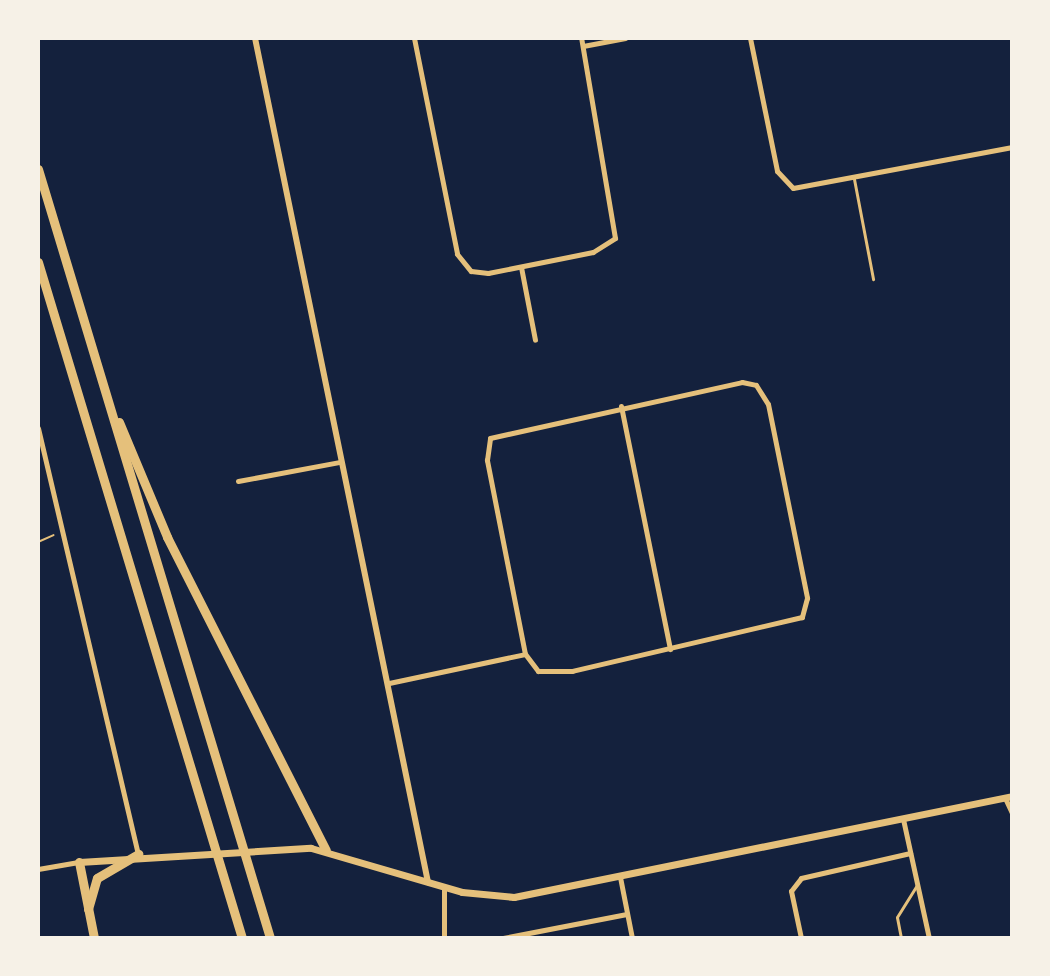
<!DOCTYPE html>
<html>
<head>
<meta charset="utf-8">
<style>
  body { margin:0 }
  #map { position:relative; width:1050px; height:976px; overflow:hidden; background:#14213d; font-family:"IBM Plex Serif",serif }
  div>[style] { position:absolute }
  .path>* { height:2px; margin:-1px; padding:0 1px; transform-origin:1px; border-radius:1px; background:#e5c07b }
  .service>* { height:3px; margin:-1.5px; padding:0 1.5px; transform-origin:1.5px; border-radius:1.5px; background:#e5c07b }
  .minor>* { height:5px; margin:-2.5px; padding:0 2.5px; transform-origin:2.5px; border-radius:2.5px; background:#e5c07b }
  .tertiary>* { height:6px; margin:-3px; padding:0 3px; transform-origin:3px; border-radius:3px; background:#e5c07b }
  .secondary>* { height:7px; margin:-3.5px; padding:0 3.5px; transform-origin:3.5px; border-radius:3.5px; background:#e5c07b }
  .motorway>* { height:9px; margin:-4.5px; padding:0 4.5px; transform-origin:4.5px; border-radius:4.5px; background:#e5c07b }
  span { translate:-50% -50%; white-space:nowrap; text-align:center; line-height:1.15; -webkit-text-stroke:8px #f6f1e7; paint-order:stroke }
  .frame { position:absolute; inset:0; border:40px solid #f6f1e7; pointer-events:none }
</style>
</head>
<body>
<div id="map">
  <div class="path">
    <div style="left:38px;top:542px;width:17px;rotate:-24deg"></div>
  </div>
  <div class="service">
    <div style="left:854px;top:179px;width:102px;rotate:79.2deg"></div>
    <div style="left:901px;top:938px;width:21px;rotate:-101deg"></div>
    <div style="left:897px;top:917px;width:38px;rotate:-58deg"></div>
  </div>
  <div class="minor">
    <div style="left:414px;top:38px;width:220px;rotate:78.7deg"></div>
    <div style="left:457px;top:254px;width:22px;rotate:51deg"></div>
    <div style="left:471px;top:271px;width:17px;rotate:7deg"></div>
    <div style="left:488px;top:273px;width:107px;rotate:-11.3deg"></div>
    <div style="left:593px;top:252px;width:26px;rotate:-32deg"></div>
    <div style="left:615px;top:238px;width:203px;rotate:-99.6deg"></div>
    <div style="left:750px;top:38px;width:136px;rotate:78.5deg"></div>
    <div style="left:777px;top:171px;width:23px;rotate:47deg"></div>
    <div style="left:793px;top:188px;width:223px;rotate:-10.6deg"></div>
    <div style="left:583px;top:46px;width:43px;rotate:-10.8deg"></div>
    <div style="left:521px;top:267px;width:74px;rotate:79.1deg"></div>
    <div style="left:742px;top:382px;width:14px;rotate:12deg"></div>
    <div style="left:756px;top:385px;width:22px;rotate:58deg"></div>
    <div style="left:768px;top:404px;width:198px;rotate:78.6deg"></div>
    <div style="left:807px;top:598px;width:20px;rotate:105deg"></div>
    <div style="left:802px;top:617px;width:236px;rotate:166.8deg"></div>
    <div style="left:572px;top:671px;width:34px;rotate:180deg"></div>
    <div style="left:538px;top:671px;width:21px;rotate:-127deg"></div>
    <div style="left:525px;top:654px;width:198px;rotate:-101.1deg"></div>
    <div style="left:487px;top:460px;width:22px;rotate:-82deg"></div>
    <div style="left:490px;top:438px;width:258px;rotate:-12.5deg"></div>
    <div style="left:621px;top:406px;width:248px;rotate:78.6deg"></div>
    <div style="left:38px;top:428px;width:437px;rotate:76.8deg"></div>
    <div style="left:238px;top:481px;width:104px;rotate:-10.6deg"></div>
    <div style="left:389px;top:683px;width:139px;rotate:-12deg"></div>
    <div style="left:1005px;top:798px;width:17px;rotate:65deg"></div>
    <div style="left:903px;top:819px;width:122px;rotate:77.7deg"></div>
    <div style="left:38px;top:869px;width:41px;rotate:-9.9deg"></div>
    <div style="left:620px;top:877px;width:62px;rotate:78.9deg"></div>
    <div style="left:444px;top:938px;width:50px;rotate:-90deg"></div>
    <div style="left:503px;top:938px;width:126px;rotate:-11deg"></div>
    <div style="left:801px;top:938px;width:48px;rotate:-102deg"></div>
    <div style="left:791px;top:891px;width:16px;rotate:-52deg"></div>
    <div style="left:801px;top:878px;width:112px;rotate:-12.9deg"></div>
  </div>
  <div class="tertiary">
    <div style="left:255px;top:38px;width:862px;rotate:78.42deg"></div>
  </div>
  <div class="secondary">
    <div style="left:79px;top:862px;width:232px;rotate:-3.5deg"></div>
    <div style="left:311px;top:848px;width:157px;rotate:16.2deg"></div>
    <div style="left:462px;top:892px;width:52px;rotate:5.5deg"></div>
    <div style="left:514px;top:897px;width:508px;rotate:-11.46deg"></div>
  </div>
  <div class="motorway">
    <div style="left:38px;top:169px;width:803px;rotate:73.21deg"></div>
    <div style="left:38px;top:262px;width:706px;rotate:73.21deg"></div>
    <div style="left:119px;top:422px;width:125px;rotate:67.3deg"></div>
    <div style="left:167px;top:537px;width:351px;rotate:63.1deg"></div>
    <div style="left:79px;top:862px;width:77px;rotate:78.8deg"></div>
    <div style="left:88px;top:909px;width:32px;rotate:-74deg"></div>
    <div style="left:97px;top:878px;width:48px;rotate:-30.3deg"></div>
  </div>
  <div class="frame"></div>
</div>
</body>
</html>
